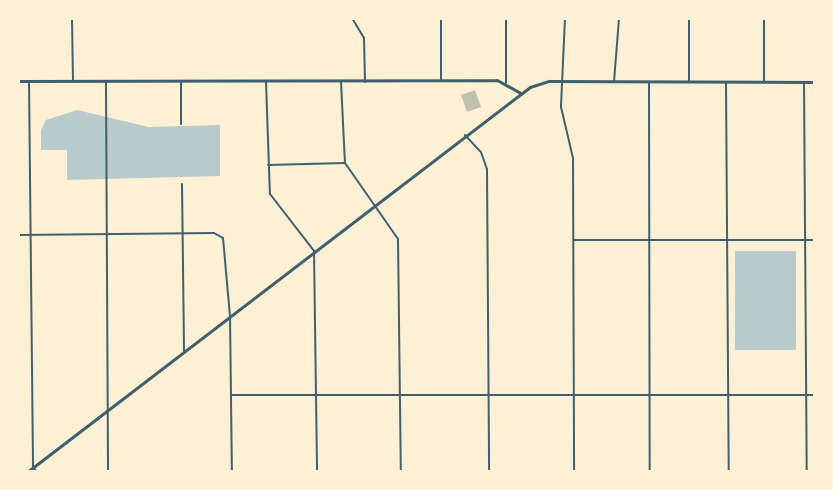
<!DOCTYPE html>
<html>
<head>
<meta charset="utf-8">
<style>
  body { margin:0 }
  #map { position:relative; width:833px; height:490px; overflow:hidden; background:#fdf0d5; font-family:"Libre Baskerville",serif }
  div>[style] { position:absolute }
  .green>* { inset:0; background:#b9caca }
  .building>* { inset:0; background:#bec0b2 }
  .minor>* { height:2px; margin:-1px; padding:0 1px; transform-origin:1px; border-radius:1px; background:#3f606c }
  .tertiary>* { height:3px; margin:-1.5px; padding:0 1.5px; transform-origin:1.5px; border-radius:1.5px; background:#3f606c }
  span { translate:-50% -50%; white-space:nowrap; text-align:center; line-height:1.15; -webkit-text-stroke:6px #fdf0d5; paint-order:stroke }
  .frame { position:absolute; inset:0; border:20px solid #fdf0d5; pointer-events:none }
</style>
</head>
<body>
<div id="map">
  <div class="green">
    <div style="clip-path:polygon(77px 110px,149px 127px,220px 125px,220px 176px,67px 180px,67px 150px,41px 150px,41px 130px,46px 120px)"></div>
    <div style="clip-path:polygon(735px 251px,796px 251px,796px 350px,735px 350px)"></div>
  </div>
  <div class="building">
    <div style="clip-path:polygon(475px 90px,481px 107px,467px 112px,461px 95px)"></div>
  </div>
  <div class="minor">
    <div style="left:72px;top:18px;width:63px;rotate:89.1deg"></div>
    <div style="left:352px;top:18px;width:23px;rotate:59deg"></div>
    <div style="left:364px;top:38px;width:44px;rotate:88.7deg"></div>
    <div style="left:441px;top:18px;width:63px;rotate:90deg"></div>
    <div style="left:565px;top:18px;width:89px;rotate:92.6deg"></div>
    <div style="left:561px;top:107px;width:52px;rotate:76.8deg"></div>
    <div style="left:573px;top:158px;width:314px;rotate:89.8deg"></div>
    <div style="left:29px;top:81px;width:386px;rotate:89.4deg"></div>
    <div style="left:33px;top:467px;width:6px;rotate:51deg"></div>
    <div style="left:106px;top:82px;width:390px;rotate:89.7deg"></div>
    <div style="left:266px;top:82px;width:112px;rotate:88deg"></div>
    <div style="left:270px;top:194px;width:72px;rotate:52.3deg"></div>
    <div style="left:314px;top:251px;width:221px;rotate:89.2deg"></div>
    <div style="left:341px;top:82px;width:81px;rotate:87.2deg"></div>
    <div style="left:345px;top:163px;width:93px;rotate:55.1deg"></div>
    <div style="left:398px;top:239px;width:233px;rotate:89.3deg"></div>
    <div style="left:614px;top:82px;width:64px;rotate:-85.5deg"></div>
    <div style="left:649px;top:82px;width:390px;rotate:89.9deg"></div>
    <div style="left:689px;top:82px;width:64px;rotate:-90deg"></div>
    <div style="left:726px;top:82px;width:390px;rotate:89.6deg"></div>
    <div style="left:764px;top:82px;width:64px;rotate:-90deg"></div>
    <div style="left:804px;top:82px;width:390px;rotate:89.6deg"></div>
    <div style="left:506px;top:83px;width:65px;rotate:-90deg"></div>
    <div style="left:181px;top:124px;width:42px;rotate:-90deg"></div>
    <div style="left:465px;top:135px;width:23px;rotate:47deg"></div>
    <div style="left:481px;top:152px;width:18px;rotate:71deg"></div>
    <div style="left:487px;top:169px;width:303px;rotate:89.6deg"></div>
    <div style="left:268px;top:165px;width:77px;rotate:-1.5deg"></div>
    <div style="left:182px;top:184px;width:167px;rotate:89.3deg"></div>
    <div style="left:18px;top:235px;width:196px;rotate:-0.6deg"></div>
    <div style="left:214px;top:233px;width:10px;rotate:29deg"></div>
    <div style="left:223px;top:238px;width:78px;rotate:84.9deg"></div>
    <div style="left:230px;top:316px;width:156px;rotate:89.3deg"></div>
    <div style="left:574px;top:240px;width:241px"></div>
    <div style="left:232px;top:395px;width:583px"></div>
  </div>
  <div class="tertiary">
    <div style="left:18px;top:81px;width:479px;rotate:-0.1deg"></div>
    <div style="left:497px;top:80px;width:26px;rotate:29deg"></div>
    <div style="left:27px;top:472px;width:633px;rotate:-37.43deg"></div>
    <div style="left:530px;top:87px;width:20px;rotate:-18deg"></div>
    <div style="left:549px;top:81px;width:266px;rotate:0.2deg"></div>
  </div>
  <div class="frame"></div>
</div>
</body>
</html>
